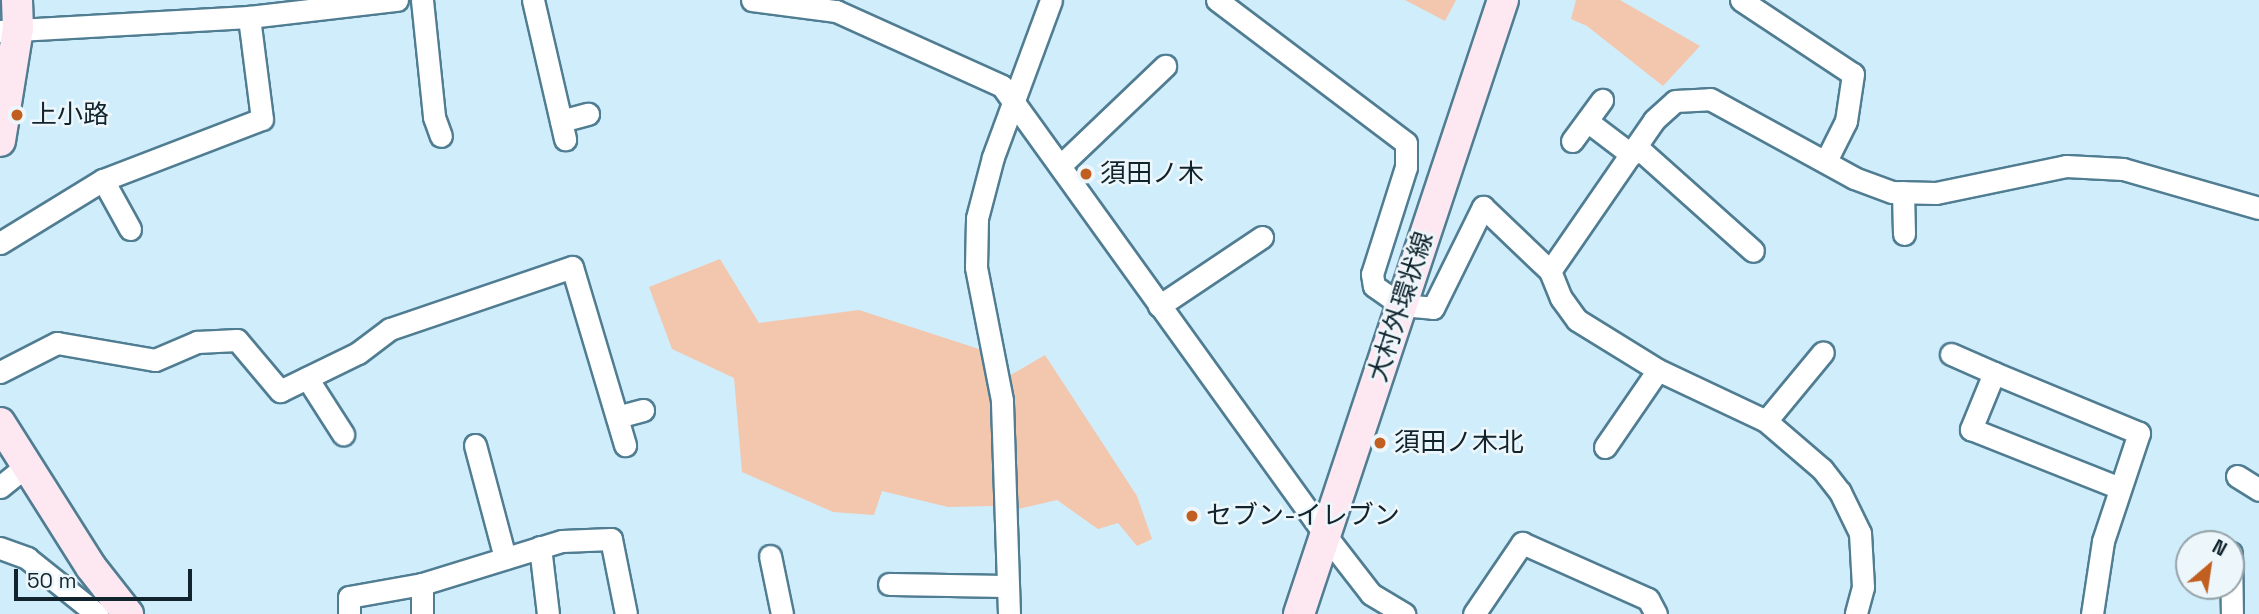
<!DOCTYPE html>
<html>
<head>
<meta charset="utf-8">
<style>
  body { margin:0 }
  #map { position:relative; width:2259px; height:614px; overflow:hidden; background:#d0edfb; font-family:"Space Grotesk","Noto Sans JP",sans-serif }
  div>[style] { position:absolute }
  .green>* { inset:0; background:#f3c6ae }
  .roads { filter:drop-shadow(2px 0 #507d92) drop-shadow(-2px 0 #507d92) drop-shadow(0 2px #507d92) drop-shadow(0 -2px #507d92) }
  .street>* { height:21px; margin:-10.5px; padding:0 10.5px; transform-origin:10.5px; border-radius:10.5px; background:#fff }
  .secondary>* { height:30px; margin:-15px; padding:0 15px; transform-origin:15px; border-radius:15px; background:#fde8f2 }
  .dots>* { width:19px; height:19px; translate:-50% -50%; box-sizing:border-box; border:4px solid #edf7fb; border-radius:50% }
  span { translate:-50% -50%; white-space:nowrap; text-align:center; line-height:1.15; -webkit-text-stroke:5px #edf7fb; paint-order:stroke }
  .poi-label { font-size:26px; color:#11242d }
  .left { translate:0 -50%; text-align:left }
  .street-label { font-size:26px; color:#11242d }
  .north { position:absolute; left:2175px; top:530px; width:70px; height:70px; box-sizing:border-box; background:#edf7fb; border:2px solid #95a3a9; border-radius:50%; rotate:29deg; font-size:19px; font-weight:700; line-height:28px; text-align:center; color:#11242d }
  .north::after { content:''; display:block; margin:auto; width:24px; height:32px; background:#c15f21; clip-path:polygon(50% 0,100% 100%,50% 72%,0 100%) }
  .scale { position:absolute; left:14px; top:569px; width:178px; height:32px; box-sizing:border-box; border:4px solid #11242d; border-top:0; padding-left:9px; font-size:21px; line-height:24px; white-space:nowrap; color:#11242d; -webkit-text-stroke:5px #edf7fb; paint-order:stroke }
</style>
</head>
<body>
<div id="map">
  <div class="green">
    <div style="clip-path:polygon(1405px 0,1456px 0,1445px 21px)"></div>
    <div style="clip-path:polygon(1576px 0,1620px 0,1700px 46px,1663px 86px,1587px 26px,1571px 19px)"></div>
    <div style="clip-path:polygon(720px 259px,759px 323px,859px 310px,985px 351px,995px 401px,993px 506px,948px 507px,882px 491px,874px 515px,833px 512px,742px 472px,734px 378px,672px 349px,649px 287px)"></div>
    <div style="clip-path:polygon(1045px 355px,1137px 496px,1152px 539px,1137px 546px,1118px 523px,1098px 529px,1057px 500px,1014px 510px,1009px 376px)"></div>
  </div>
  <div class="roads">
    <div class="street">
      <div style="left:422px;top:0;width:118px;rotate:84.1deg"></div>
      <div style="left:434px;top:117px;width:20px;rotate:70deg"></div>
      <div style="left:533px;top:0;width:143px;rotate:77deg"></div>
      <div style="left:752px;top:0;width:85px;rotate:7.5deg"></div>
      <div style="left:836px;top:11px;width:182px;rotate:24.3deg"></div>
      <div style="left:1002px;top:86px;width:555px;rotate:54.25deg"></div>
      <div style="left:1326px;top:536px;width:73px;rotate:52.2deg"></div>
      <div style="left:1371px;top:594px;width:39px;rotate:31deg"></div>
      <div style="left:1217px;top:0;width:237px;rotate:37.1deg"></div>
      <div style="left:1406px;top:143px;width:24px;rotate:90deg"></div>
      <div style="left:1406px;top:167px;width:112px;rotate:107.6deg"></div>
      <div style="left:1372px;top:274px;width:12px;rotate:81deg"></div>
      <div style="left:1374px;top:286px;width:33px;rotate:35deg"></div>
      <div style="left:1401px;top:305px;width:32px;rotate:5deg"></div>
      <div style="left:1433px;top:308px;width:113px;rotate:-63.7deg"></div>
      <div style="left:1483px;top:207px;width:93px;rotate:43.7deg"></div>
      <div style="left:1550px;top:271px;width:29px;rotate:68deg"></div>
      <div style="left:1561px;top:298px;width:27px;rotate:54deg"></div>
      <div style="left:1577px;top:320px;width:95px;rotate:31.7deg"></div>
      <div style="left:1658px;top:370px;width:119px;rotate:25.3deg"></div>
      <div style="left:1766px;top:421px;width:74px;rotate:40.6deg"></div>
      <div style="left:1822px;top:469px;width:29px;rotate:52deg"></div>
      <div style="left:1840px;top:492px;width:46px;rotate:64deg"></div>
      <div style="left:1860px;top:533px;width:54px;rotate:86.8deg"></div>
      <div style="left:1863px;top:587px;width:28px;rotate:105deg"></div>
      <div style="left:1741px;top:0;width:134px;rotate:33.5deg"></div>
      <div style="left:1853px;top:74px;width:48px;rotate:98.5deg"></div>
      <div style="left:1846px;top:121px;width:45px;rotate:116.6deg"></div>
      <div style="left:0;top:31px;width:249px;rotate:-3.2deg"></div>
      <div style="left:249px;top:17px;width:149px;rotate:-6.6deg"></div>
      <div style="left:561px;top:121px;width:28px;rotate:-15deg"></div>
      <div style="left:1587px;top:121px;width:56px;rotate:37.1deg"></div>
      <div style="left:1572px;top:141px;width:51px;rotate:-53.8deg"></div>
      <div style="left:1638px;top:148px;width:154px;rotate:41.8deg"></div>
      <div style="left:1061px;top:165px;width:144px;rotate:-43.6deg"></div>
      <div style="left:103px;top:180px;width:56px;rotate:61.1deg"></div>
      <div style="left:1903px;top:192px;width:42px;rotate:88.6deg"></div>
      <div style="left:0;top:243px;width:121px;rotate:-31.5deg"></div>
      <div style="left:103px;top:180px;width:170px;rotate:-21deg"></div>
      <div style="left:262px;top:119px;width:103px;rotate:-97.3deg"></div>
      <div style="left:1550px;top:271px;width:183px;rotate:-55.4deg"></div>
      <div style="left:1654px;top:120px;width:28px;rotate:-42deg"></div>
      <div style="left:1675px;top:101px;width:35px;rotate:-3deg"></div>
      <div style="left:1710px;top:99px;width:164px;rotate:28.7deg"></div>
      <div style="left:1854px;top:178px;width:40px;rotate:20.2deg"></div>
      <div style="left:1892px;top:192px;width:44px;rotate:1.3deg"></div>
      <div style="left:1936px;top:193px;width:133px;rotate:-11.7deg"></div>
      <div style="left:2066px;top:166px;width:57px;rotate:3deg"></div>
      <div style="left:2123px;top:169px;width:141px;rotate:16deg"></div>
      <div style="left:1159px;top:306px;width:124px;rotate:-33.8deg"></div>
      <div style="left:1951px;top:354px;width:47px;rotate:23.8deg"></div>
      <div style="left:0;top:372px;width:64px;rotate:-27deg"></div>
      <div style="left:57px;top:343px;width:99px;rotate:9.8deg"></div>
      <div style="left:155px;top:360px;width:46px;rotate:-23.2deg"></div>
      <div style="left:197px;top:342px;width:40px;rotate:-2.9deg"></div>
      <div style="left:237px;top:340px;width:67px;rotate:49.9deg"></div>
      <div style="left:280px;top:391px;width:87px;rotate:-26deg"></div>
      <div style="left:358px;top:353px;width:40px;rotate:-37deg"></div>
      <div style="left:390px;top:329px;width:192px;rotate:-18.8deg"></div>
      <div style="left:572px;top:267px;width:186px;rotate:73.4deg"></div>
      <div style="left:307px;top:378px;width:67px;rotate:57.3deg"></div>
      <div style="left:617px;top:417px;width:27px;rotate:-15deg"></div>
      <div style="left:1766px;top:421px;width:89px;rotate:-50.4deg"></div>
      <div style="left:475px;top:445px;width:117px;rotate:75.1deg"></div>
      <div style="left:1605px;top:447px;width:93px;rotate:-55.5deg"></div>
      <div style="left:2237px;top:476px;width:26px;rotate:32deg"></div>
      <div style="left:0;top:487px;width:33px;rotate:-39deg"></div>
      <div style="left:540px;top:547px;width:67px;rotate:83.2deg"></div>
      <div style="left:0;top:548px;width:29px;rotate:20deg"></div>
      <div style="left:27px;top:558px;width:90px;rotate:38.7deg"></div>
      <div style="left:2231px;top:553px;width:61px;rotate:89.1deg"></div>
      <div style="left:770px;top:556px;width:59px;rotate:78.3deg"></div>
      <div style="left:889px;top:584px;width:119px;rotate:1deg"></div>
      <div style="left:349px;top:614px;width:17px;rotate:-90deg"></div>
      <div style="left:349px;top:597px;width:74px;rotate:-10.1deg"></div>
      <div style="left:422px;top:584px;width:146px;rotate:-17.1deg"></div>
      <div style="left:562px;top:541px;width:49px;rotate:-2.3deg"></div>
      <div style="left:611px;top:539px;width:76px;rotate:78.7deg"></div>
      <div style="left:422px;top:614px;width:30px;rotate:-90deg"></div>
      <div style="left:1009px;top:614px;width:214px;rotate:-91.9deg"></div>
      <div style="left:1002px;top:400px;width:136px;rotate:-101.1deg"></div>
      <div style="left:976px;top:267px;width:49px;rotate:-88.8deg"></div>
      <div style="left:977px;top:218px;width:63px;rotate:-75.3deg"></div>
      <div style="left:993px;top:157px;width:167px;rotate:-69.7deg"></div>
      <div style="left:1474px;top:614px;width:86px;rotate:-55.9deg"></div>
      <div style="left:1522px;top:543px;width:138px;rotate:24deg"></div>
      <div style="left:1648px;top:599px;width:17px;rotate:62deg"></div>
      <div style="left:2092px;top:614px;width:74px;rotate:-81.4deg"></div>
      <div style="left:2103px;top:541px;width:114px;rotate:-71.6deg"></div>
      <div style="left:2139px;top:433px;width:157px;rotate:-157.5deg"></div>
      <div style="left:1994px;top:373px;width:61px;rotate:112.3deg"></div>
      <div style="left:1971px;top:429px;width:160px;rotate:21.6deg"></div>
    </div>
    <div class="secondary">
      <div style="left:0;top:141px;width:113px;rotate:-80.9deg"></div>
      <div style="left:18px;top:29px;width:29px;rotate:-92deg"></div>
      <div style="left:0;top:423px;width:170px;rotate:57.7deg"></div>
      <div style="left:91px;top:567px;width:60px;rotate:51.8deg"></div>
      <div style="left:1299px;top:614px;width:647px;rotate:-71.62deg"></div>
    </div>
  </div>
  <div class="dots">
    <div style="left:17px;top:115px;background:#c15f21"></div>
    <div style="left:1086px;top:174px;background:#c15f21"></div>
    <div style="left:1380px;top:443px;background:#c15f21"></div>
    <div style="left:1192px;top:516px;background:#c15f21"></div>
  </div>
  <div class="poi-label">
    <span class="left" style="left:31px;top:115px">上小路</span>
    <span class="left" style="left:1100px;top:174px">須田ノ木</span>
    <span class="left" style="left:1394px;top:443px">須田ノ木北</span>
    <span class="left" style="left:1206px;top:516px">セブン-イレブン</span>
  </div>
  <div class="street-label">
    <span style="left:1401px;top:307px;rotate:-72deg">大村外環状線</span>
  </div>
  <div class="north">N</div>
  <div class="scale">50 m</div>
</div>
</body>
</html>
